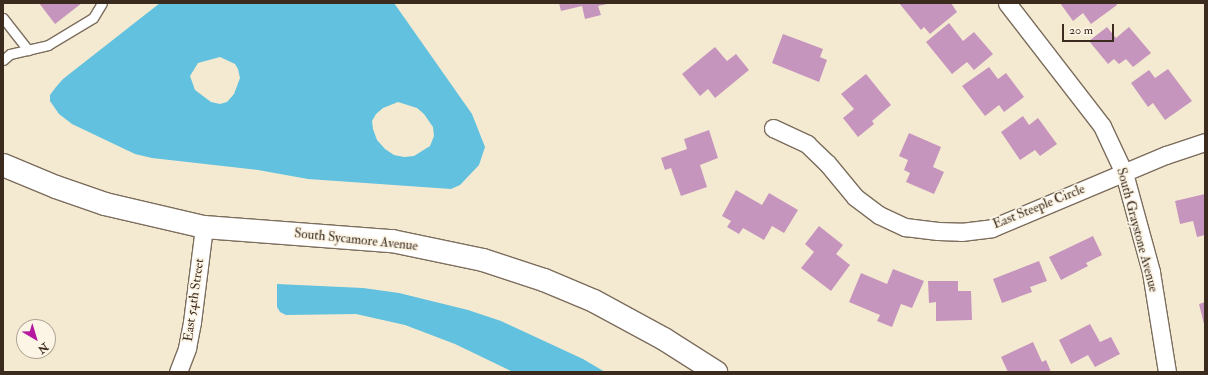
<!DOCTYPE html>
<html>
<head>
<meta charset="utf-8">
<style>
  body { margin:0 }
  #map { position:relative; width:1208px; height:375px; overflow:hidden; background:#f4ead1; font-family:"IM FELL Double Pica",serif }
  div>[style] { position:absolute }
  .water>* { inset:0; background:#61c1df }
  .building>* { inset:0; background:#c695bd }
  .roads { filter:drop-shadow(1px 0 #7c6d5d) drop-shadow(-1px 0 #7c6d5d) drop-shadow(0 1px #7c6d5d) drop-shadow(0 -1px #7c6d5d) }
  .service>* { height:9px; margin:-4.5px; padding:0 4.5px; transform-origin:4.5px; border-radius:4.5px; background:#fff }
  .minor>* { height:17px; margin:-8.5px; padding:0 8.5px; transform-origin:8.5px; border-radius:8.5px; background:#fff }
  .secondary>* { height:22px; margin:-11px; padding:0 11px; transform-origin:11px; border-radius:11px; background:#fff }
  span { translate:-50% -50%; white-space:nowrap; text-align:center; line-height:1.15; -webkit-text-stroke:3.5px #fcf5e5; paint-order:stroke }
  .street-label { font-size:13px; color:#3b2a1e }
  .frame { position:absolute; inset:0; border:4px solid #3b2a1e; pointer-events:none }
  .north { position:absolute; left:16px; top:319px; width:40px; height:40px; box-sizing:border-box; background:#fcf5e5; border:1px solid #afa495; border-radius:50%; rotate:142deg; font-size:11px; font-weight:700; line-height:16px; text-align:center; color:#3b2a1e }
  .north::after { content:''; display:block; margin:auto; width:14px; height:18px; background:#b5179e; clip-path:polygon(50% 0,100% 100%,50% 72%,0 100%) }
  .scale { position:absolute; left:1062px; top:24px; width:52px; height:18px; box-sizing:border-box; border:2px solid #3b2a1e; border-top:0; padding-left:5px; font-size:12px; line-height:14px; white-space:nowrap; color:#3b2a1e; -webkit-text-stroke:3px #fcf5e5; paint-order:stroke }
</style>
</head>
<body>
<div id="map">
  <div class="water">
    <div style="clip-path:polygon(evenodd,160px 3px,394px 3px,472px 114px,485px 147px,479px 165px,460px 185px,451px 189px,308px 179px,258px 170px,152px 158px,135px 154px,72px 124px,59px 114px,50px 101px,50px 95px,56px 87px,63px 79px,160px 3px,220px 57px,235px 64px,238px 69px,240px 78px,234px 94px,227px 102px,220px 104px,211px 102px,195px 90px,190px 76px,198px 63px,220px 57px,160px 3px,398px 102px,417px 108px,424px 114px,433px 127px,434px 136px,430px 146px,414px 156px,404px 157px,394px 155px,385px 149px,377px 140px,373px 129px,372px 121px,376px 114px,383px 108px,398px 102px)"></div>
    <div style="clip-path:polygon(277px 284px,363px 288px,399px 293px,468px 310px,501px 321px,583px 359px,605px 372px,513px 372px,455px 344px,405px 325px,356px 314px,286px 315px,280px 312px,277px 307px)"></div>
  </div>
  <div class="building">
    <div style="clip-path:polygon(39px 3px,82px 3px,55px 24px)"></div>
    <div style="clip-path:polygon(559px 3px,607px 3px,607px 4px,598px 6px,601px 15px,585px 19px,582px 6px,561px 11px)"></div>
    <div style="clip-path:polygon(899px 3px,951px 3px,957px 12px,930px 34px,924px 27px,921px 30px)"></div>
    <div style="clip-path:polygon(1060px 3px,1116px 3px,1117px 5px,1091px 24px,1083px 13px,1073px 21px)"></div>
    <div style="clip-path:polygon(949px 23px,963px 41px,974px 32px,993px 54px,974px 70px,967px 62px,952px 74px,926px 42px)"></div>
    <div style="clip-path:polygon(1107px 27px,1116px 38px,1129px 27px,1151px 53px,1133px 67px,1126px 59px,1119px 64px,1114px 59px,1108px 64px,1089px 41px)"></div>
    <div style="clip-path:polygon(783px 34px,823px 49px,820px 57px,827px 60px,819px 82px,772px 63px)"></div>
    <div style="clip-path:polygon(715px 47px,727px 61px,736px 54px,749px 70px,715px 98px,708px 89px,700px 96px,682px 74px)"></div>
    <div style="clip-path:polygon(989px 67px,998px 79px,1006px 73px,1024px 97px,1004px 112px,999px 105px,985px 116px,962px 86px)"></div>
    <div style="clip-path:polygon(1168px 69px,1192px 101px,1165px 120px,1153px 103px,1148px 107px,1131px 83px,1149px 70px,1155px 78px)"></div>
    <div style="clip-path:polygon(866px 74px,891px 105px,872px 121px,874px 124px,858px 137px,843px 118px,854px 109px,841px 94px)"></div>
    <div style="clip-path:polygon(1023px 116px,1029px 125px,1038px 118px,1057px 144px,1040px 156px,1035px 150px,1020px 160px,1001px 132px)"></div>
    <div style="clip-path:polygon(709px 130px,718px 158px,700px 165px,707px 187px,681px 196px,671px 168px,665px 170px,661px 158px,687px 149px,684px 139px)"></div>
    <div style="clip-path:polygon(909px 133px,941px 147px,933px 167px,944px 172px,934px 194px,906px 182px,910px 173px,904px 170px,908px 160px,899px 156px)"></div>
    <div style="clip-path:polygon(736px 190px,762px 205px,769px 193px,798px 210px,784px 233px,772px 226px,764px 240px,743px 228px,739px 234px,727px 227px,731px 221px,722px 216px)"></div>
    <div style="clip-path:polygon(1205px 194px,1205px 235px,1197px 237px,1193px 221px,1180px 224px,1175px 201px)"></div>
    <div style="clip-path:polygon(819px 226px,843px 245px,836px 254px,850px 265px,831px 291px,801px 268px,814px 252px,805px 244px)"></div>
    <div style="clip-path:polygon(1093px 236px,1102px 255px,1086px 263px,1088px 266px,1061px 280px,1049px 257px)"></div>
    <div style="clip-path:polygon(1039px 261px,1047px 281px,1030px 287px,1032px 292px,1002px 303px,993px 279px)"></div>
    <div style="clip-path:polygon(893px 269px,924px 281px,912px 308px,901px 304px,892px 327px,877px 321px,880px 315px,849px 302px,861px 273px,887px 284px)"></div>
    <div style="clip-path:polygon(928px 281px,958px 281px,958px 291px,971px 291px,972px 320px,936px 321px,936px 302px,929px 303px)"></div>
    <div style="clip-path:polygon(1205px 302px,1205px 324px,1204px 324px,1199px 304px)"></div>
    <div style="clip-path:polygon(1090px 324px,1100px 342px,1111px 337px,1120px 354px,1095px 367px,1088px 355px,1071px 364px,1059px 340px)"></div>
    <div style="clip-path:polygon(1033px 342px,1042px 362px,1046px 360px,1051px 372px,1008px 372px,1001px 357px)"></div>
  </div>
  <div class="roads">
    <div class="service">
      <div style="left:3px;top:18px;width:41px;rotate:52deg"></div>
      <div style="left:3px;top:60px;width:9px;rotate:-41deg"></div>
      <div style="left:10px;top:54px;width:39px;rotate:-13deg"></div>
      <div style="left:48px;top:45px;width:52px;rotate:-31deg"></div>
      <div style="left:93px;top:18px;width:17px;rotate:-59deg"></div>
    </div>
    <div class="minor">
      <div style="left:1007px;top:3px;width:155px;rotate:52.3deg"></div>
      <div style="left:1102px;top:126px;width:52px;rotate:64.9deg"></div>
      <div style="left:1124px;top:173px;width:103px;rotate:74.7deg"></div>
      <div style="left:1151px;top:272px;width:101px;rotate:80.9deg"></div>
      <div style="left:773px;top:128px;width:38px;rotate:25deg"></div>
      <div style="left:807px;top:144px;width:28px;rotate:44deg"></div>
      <div style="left:827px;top:163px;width:44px;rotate:50.5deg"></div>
      <div style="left:855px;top:197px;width:30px;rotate:37deg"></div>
      <div style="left:879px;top:215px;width:29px;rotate:25deg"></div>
      <div style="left:905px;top:227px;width:33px;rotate:7deg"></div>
      <div style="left:938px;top:231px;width:23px;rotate:2deg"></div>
      <div style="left:961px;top:232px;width:31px;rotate:-7deg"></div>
      <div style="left:992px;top:228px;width:189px;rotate:-22.8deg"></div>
      <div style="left:1166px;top:155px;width:41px;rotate:-18.4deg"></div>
      <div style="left:178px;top:372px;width:26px;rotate:-69deg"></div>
      <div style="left:187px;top:348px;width:26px;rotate:-79deg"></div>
      <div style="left:192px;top:322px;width:96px;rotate:-82.8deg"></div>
    </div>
    <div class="secondary">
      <div style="left:3px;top:165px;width:57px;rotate:22.5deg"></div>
      <div style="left:56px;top:187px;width:52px;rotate:19.1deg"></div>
      <div style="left:105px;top:204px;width:102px;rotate:13.1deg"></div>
      <div style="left:204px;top:227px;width:189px;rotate:4.3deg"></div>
      <div style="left:392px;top:241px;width:93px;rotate:11.8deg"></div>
      <div style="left:483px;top:260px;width:64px;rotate:18.2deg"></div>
      <div style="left:544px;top:280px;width:54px;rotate:22.8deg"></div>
      <div style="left:594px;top:301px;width:80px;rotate:28.5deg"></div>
      <div style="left:664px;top:339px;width:62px;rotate:32.4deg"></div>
    </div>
  </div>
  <div class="street-label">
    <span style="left:1039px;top:207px;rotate:-22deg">East Steeple Circle</span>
    <span style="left:1137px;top:230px;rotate:75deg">South Graystone Avenue</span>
    <span style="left:356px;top:240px;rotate:6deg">South Sycamore Avenue</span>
    <span style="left:194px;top:300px;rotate:-82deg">East 54th Street</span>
  </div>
  <div class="frame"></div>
  <div class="north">N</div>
  <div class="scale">20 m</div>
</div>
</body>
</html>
